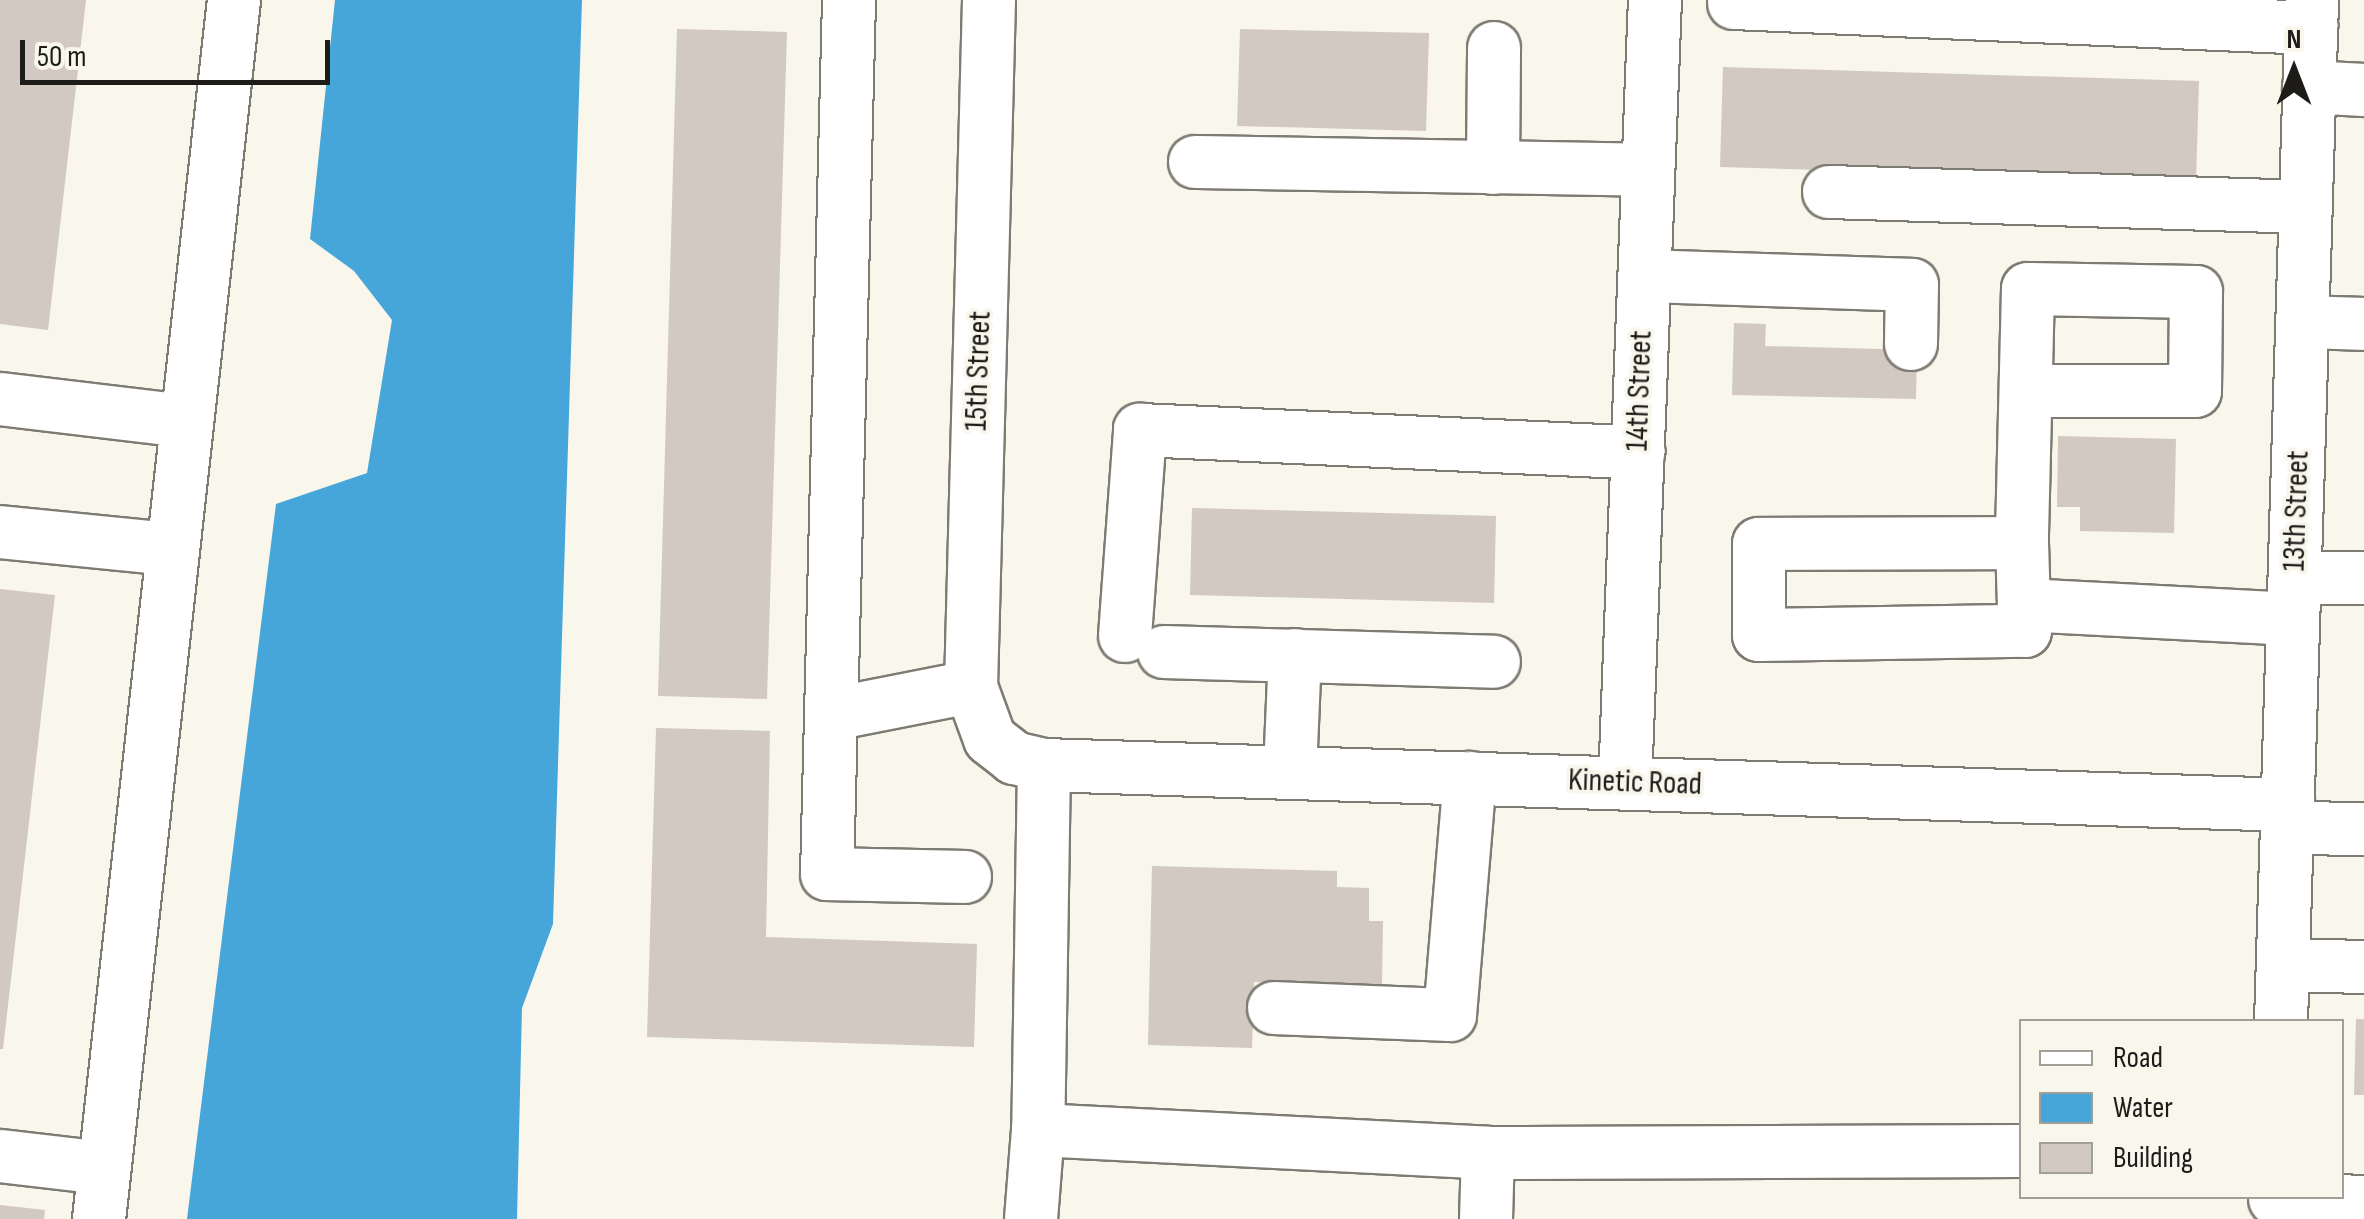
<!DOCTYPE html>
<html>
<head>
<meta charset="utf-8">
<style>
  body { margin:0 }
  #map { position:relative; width:2364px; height:1219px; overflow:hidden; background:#f9f6ec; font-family:"Sofia Sans Condensed",sans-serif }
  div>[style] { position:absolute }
  .water>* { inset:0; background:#46a6da }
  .building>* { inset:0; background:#d1c9c2 }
  .roads { filter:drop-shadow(2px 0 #7e7b72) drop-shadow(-2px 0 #7e7b72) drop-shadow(0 2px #7e7b72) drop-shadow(0 -2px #7e7b72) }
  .minor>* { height:52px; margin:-26px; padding:0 26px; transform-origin:26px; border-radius:26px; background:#fff }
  span { translate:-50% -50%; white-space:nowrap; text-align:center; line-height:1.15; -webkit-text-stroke:8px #f9f6ec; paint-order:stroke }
  .street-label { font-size:32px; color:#1d1c19 }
  .legend { position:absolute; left:2019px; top:1019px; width:325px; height:180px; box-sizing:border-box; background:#f9f6ec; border:2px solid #a19f98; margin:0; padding:12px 18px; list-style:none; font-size:30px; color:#1d1c19 }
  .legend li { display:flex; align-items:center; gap:20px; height:50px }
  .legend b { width:50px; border:2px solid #a19f98 }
  .north { position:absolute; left:2244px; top:20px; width:100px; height:100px; -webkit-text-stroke:8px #f9f6ec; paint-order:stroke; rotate:0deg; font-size:28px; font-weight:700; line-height:40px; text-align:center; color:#1d1c19 }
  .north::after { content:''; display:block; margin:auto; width:35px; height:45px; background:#1d1c19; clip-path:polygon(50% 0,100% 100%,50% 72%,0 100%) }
  .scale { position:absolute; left:20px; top:40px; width:310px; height:45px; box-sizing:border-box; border:5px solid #1d1c19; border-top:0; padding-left:12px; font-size:30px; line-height:35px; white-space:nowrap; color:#1d1c19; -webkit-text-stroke:8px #f9f6ec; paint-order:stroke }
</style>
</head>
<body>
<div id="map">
  <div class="water">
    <div style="clip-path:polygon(335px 0,582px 0,553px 924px,522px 1008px,517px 1219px,187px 1219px,276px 504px,367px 473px,392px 320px,354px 271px,310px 239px)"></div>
  </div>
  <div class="building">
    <div style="clip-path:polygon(0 0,86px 0,48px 330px,0 324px)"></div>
    <div style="clip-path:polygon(677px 29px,787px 32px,767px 699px,658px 696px)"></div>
    <div style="clip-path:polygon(1240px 29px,1429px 33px,1426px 131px,1237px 126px)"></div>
    <div style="clip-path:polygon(1723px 67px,2199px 81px,2196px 181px,1720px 167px)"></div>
    <div style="clip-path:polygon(1734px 323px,1766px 324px,1765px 346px,1917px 350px,1916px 399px,1732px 395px)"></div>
    <div style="clip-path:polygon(2058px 436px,2176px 439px,2174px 533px,2080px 531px,2080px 507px,2057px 507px)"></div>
    <div style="clip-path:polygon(1192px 508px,1496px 516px,1494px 603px,1190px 595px)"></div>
    <div style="clip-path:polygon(0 589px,55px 595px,3px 1049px,0 1049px)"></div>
    <div style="clip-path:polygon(656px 728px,770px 731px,766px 937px,977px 944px,974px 1047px,647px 1037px)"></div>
    <div style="clip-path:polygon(1152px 866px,1337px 871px,1337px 887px,1369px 888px,1369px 921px,1383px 921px,1382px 985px,1254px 982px,1252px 1048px,1148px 1045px)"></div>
    <div style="clip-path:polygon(2356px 1019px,2364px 1019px,2364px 1095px,2354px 1095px)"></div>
    <div style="clip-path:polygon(0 1205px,45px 1210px,44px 1219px,0 1219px)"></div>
  </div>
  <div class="roads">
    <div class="minor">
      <div style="left:849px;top:0;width:874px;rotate:91.44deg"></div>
      <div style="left:827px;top:874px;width:138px;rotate:1.2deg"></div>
      <div style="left:989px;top:0;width:687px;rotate:91.5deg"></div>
      <div style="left:971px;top:687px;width:55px;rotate:69.9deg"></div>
      <div style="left:990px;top:739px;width:31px;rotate:38deg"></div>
      <div style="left:1014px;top:758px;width:31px;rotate:13deg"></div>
      <div style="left:1044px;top:765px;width:1245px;rotate:1.84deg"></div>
      <div style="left:1734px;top:3px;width:578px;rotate:2.48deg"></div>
      <div style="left:2309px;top:87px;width:55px;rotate:3.1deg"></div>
      <div style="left:1195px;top:162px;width:453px;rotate:1deg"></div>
      <div style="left:1493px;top:168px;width:120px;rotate:-89.5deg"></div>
      <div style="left:1829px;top:192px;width:477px;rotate:1.8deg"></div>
      <div style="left:1645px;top:276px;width:267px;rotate:1.9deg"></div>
      <div style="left:1912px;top:285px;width:59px;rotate:91deg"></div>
      <div style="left:2303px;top:322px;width:61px;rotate:1.9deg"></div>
      <div style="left:2026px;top:391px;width:169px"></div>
      <div style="left:2195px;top:391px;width:99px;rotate:-89.4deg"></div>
      <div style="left:2196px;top:292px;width:168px;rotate:-179deg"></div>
      <div style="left:2028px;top:289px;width:254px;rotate:91.4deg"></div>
      <div style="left:2022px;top:543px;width:62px;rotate:88.2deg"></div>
      <div style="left:2024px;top:605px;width:269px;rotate:3deg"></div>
      <div style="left:0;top:399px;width:186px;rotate:6.8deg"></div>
      <div style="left:0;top:532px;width:171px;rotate:5.7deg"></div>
      <div style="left:2022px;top:543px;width:263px;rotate:179.8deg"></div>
      <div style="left:1759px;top:544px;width:91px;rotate:90deg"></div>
      <div style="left:1759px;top:635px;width:266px;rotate:-0.9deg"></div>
      <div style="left:2025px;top:631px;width:26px;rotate:-92deg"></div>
      <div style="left:2295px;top:578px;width:69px"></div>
      <div style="left:1125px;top:636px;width:207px;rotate:-85.8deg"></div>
      <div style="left:1140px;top:430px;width:499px;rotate:2.6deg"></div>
      <div style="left:1164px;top:652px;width:330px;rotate:1.7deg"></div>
      <div style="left:833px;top:714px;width:141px;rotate:-11.1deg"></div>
      <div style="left:1044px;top:765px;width:365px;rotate:90.9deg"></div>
      <div style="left:1038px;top:1130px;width:451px;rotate:2.9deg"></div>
      <div style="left:1488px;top:1153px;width:534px;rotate:-0.21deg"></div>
      <div style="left:1290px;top:772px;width:117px;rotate:-87.6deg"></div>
      <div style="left:1625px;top:783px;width:784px;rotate:-87.81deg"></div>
      <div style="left:2287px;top:828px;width:77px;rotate:0.7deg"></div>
      <div style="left:2283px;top:965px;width:81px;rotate:1.4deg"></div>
      <div style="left:1274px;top:1008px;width:176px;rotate:2.3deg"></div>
      <div style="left:1450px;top:1015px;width:238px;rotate:-85.2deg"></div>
      <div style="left:2281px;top:1022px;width:1022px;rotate:-88.26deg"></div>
      <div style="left:0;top:1156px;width:105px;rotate:6.6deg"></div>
      <div style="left:2275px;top:1199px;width:89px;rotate:1.9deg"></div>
      <div style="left:99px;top:1219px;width:1226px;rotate:-83.68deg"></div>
      <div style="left:1031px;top:1219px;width:89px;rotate:-85.5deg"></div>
      <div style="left:1486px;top:1219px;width:66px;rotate:-88.3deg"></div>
    </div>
  </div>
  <div class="street-label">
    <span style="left:979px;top:371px;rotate:-88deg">15th Street</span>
    <span style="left:1640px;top:391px;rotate:-88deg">14th Street</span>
    <span style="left:2297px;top:511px;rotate:-88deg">13th Street</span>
    <span style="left:1635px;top:783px;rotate:2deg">Kinetic Road</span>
  </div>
  <ul class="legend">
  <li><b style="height:12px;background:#fff"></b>Road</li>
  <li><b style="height:28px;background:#46a6da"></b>Water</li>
  <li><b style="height:28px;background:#d1c9c2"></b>Building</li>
  </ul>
  <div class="north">N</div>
  <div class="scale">50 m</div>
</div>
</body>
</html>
